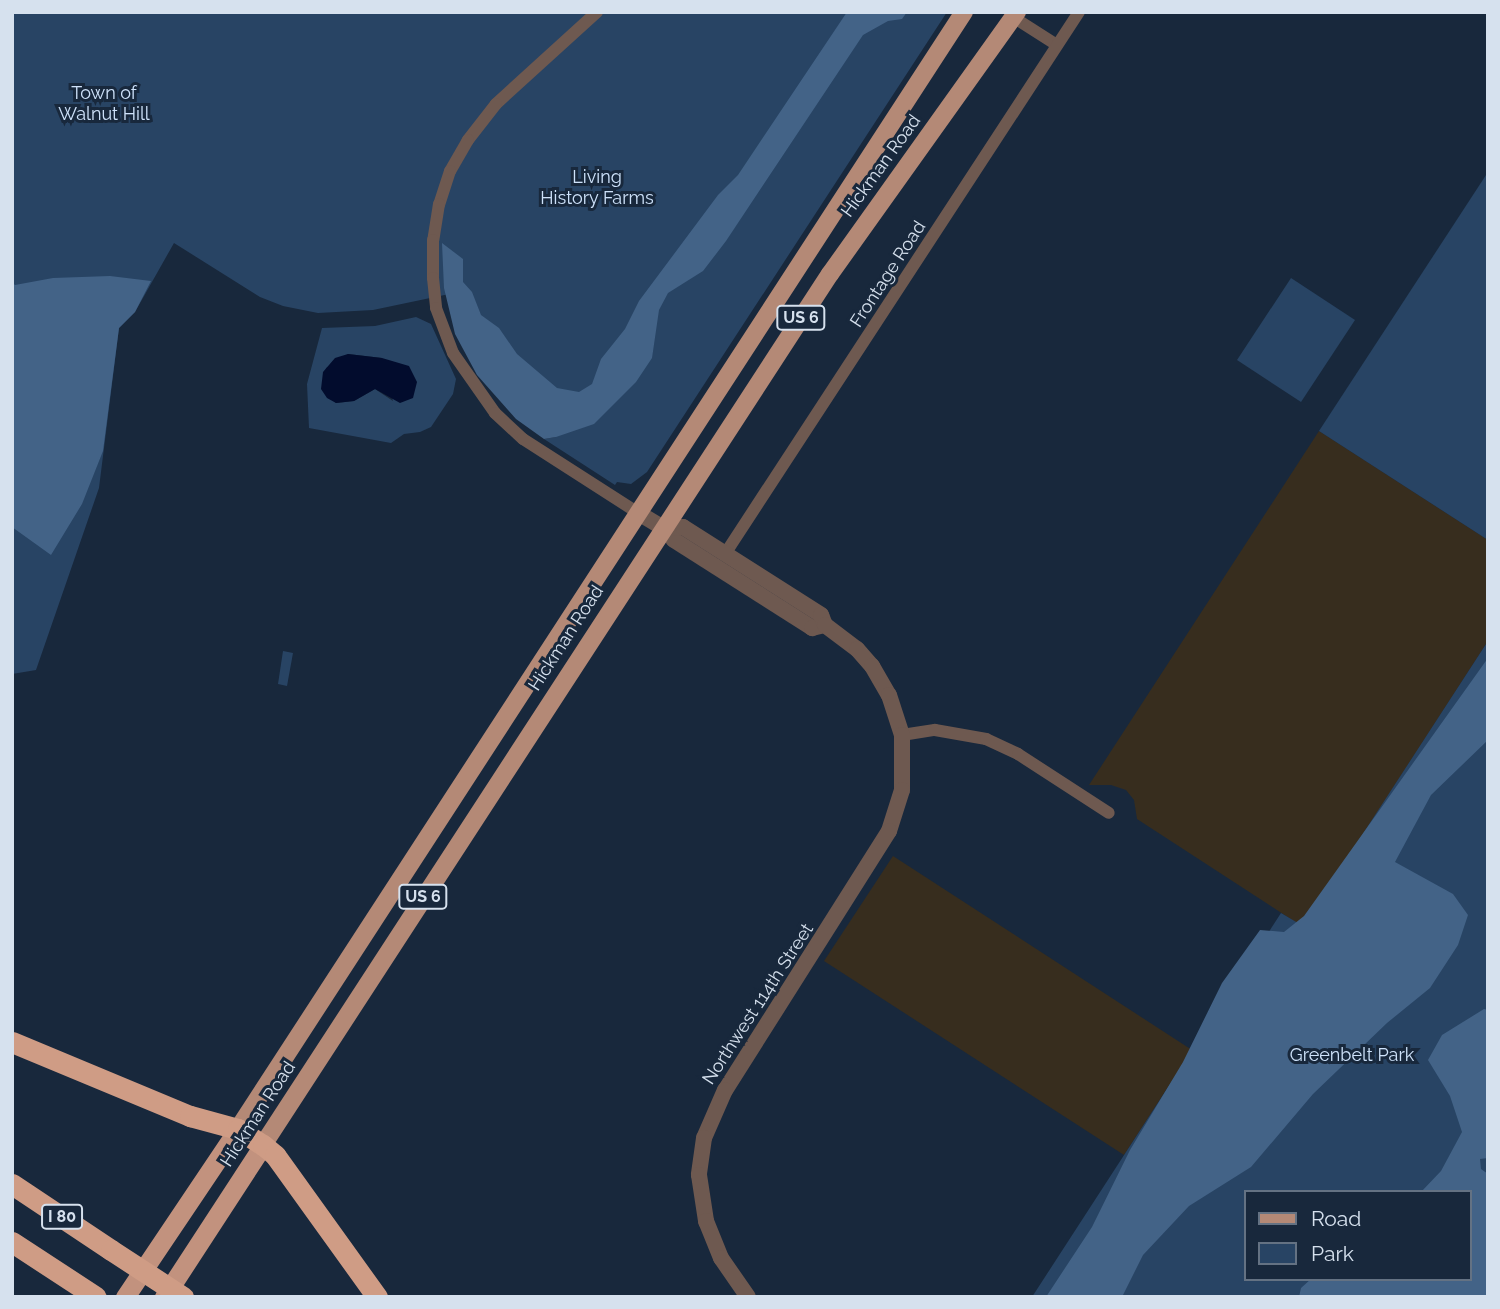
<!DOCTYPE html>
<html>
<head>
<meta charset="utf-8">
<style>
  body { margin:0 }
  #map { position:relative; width:1500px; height:1309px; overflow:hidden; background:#18283c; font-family:Raleway,sans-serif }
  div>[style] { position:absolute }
  .industrial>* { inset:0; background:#372d1e }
  .green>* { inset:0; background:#284464 }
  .forest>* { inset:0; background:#436387 }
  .water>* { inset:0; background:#020c2d }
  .minor>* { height:12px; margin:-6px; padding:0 6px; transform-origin:6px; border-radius:6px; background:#6e5950 }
  .tertiary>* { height:16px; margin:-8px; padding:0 8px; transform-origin:8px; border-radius:8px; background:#6e5950 }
  .primary>* { height:18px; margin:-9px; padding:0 9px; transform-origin:9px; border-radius:9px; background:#b48976 }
  .trunk>* { height:19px; margin:-9.5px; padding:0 9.5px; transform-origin:9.5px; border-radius:9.5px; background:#c2927e }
  .motorway>* { height:21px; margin:-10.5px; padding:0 10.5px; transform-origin:10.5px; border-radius:10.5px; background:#cf9c85 }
  .motorway-bridge>* { height:21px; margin:-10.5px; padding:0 10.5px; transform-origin:10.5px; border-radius:10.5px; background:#cf9c85 }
  span { translate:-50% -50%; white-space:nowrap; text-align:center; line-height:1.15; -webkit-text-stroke:6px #18283c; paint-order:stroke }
  .shield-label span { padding:2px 5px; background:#18283c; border:2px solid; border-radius:5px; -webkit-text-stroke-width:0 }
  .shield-label { font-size:16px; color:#d6e1ee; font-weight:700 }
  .park-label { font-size:18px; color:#cee2fa }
  .street-label { font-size:18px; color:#d6e1ee }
  .frame { position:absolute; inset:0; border:14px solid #d6e1ee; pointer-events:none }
  .legend { position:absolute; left:1244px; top:1190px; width:228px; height:91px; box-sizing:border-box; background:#18283c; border:2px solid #647283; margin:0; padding:9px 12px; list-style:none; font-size:21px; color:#d6e1ee }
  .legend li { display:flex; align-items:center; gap:14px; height:35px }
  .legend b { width:35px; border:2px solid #647283 }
</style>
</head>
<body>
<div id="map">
  <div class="industrial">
    <div style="clip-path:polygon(1319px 431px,1488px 540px,1488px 641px,1303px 927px,1137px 819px,1134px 800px,1126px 790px,1111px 785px,1089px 785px)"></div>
    <div style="clip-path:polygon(893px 856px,1192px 1050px,1124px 1155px,824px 961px)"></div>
  </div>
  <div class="green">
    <div style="clip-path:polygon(12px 12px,947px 12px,647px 472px,631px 484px,617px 482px,615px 485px,544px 439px,556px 437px,454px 293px,373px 310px,318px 313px,283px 306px,260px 297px,174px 243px,135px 312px,119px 328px,99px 488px,36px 670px,12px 674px)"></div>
    <div style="clip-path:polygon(1488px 172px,1488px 540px,1319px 431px)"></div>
    <div style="clip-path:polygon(1291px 278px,1355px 320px,1301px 402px,1237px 360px)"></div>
    <div style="clip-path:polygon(evenodd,416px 317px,431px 324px,456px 379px,453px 394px,431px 427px,420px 432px,404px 434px,391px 443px,309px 428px,307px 384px,322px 328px,375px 326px,416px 317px,348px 354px,382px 358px,393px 401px,375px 389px,354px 401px,336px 403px,322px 389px,326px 368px,348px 354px)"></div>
    <div style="clip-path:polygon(evenodd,1488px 641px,1488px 1297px,1032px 1297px,1281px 913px,1303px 926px,1488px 641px,1246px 1192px,1470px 1192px,1470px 1279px,1246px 1279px,1246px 1192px)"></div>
    <div style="clip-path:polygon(283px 651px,293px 653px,287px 686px,278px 684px)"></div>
  </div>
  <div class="forest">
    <div style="clip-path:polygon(847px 12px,907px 12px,902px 19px,888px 21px,863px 35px,726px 241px,703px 271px,668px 293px,659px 310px,652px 358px,636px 382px,594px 424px,556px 437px,544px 439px,516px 419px,477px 375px,455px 334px,444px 288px,442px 243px,463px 259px,463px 282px,472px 292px,481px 315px,499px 328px,517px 354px,557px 388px,579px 392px,592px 384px,601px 359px,625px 329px,639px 301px,718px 195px,738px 175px)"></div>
    <div style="clip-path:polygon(110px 276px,151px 281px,135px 312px,119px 328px,103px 451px,82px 504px,51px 555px,12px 527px,12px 282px,15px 285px,53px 278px)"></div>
    <div style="clip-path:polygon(1488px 658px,1488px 740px,1431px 795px,1395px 862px,1453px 894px,1468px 915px,1458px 945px,1430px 988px,1387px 1023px,1313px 1094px,1251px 1167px,1189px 1206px,1143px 1255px,1122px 1297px,1046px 1297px,1092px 1227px,1130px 1150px,1183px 1062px,1222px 983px,1260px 930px,1284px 932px,1304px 916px)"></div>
    <div style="clip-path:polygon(1484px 1009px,1488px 1010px,1488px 1158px,1480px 1159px,1481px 1169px,1488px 1174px,1488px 1297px,1299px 1297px,1301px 1288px,1311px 1279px,1470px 1279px,1470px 1192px,1421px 1192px,1441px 1171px,1462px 1132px,1450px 1096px,1428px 1060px,1442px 1035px)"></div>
  </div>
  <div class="water">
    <div style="clip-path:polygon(348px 354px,382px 358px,409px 366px,417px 382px,413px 398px,400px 403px,375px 389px,354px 401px,336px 403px,327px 398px,321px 389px,323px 372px,335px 358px)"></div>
  </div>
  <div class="minor">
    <div style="left:597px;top:12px;width:137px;rotate:137.7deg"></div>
    <div style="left:496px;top:104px;width:46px;rotate:127.9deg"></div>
    <div style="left:468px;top:140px;width:36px;rotate:120deg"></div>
    <div style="left:450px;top:171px;width:35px;rotate:108deg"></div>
    <div style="left:439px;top:204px;width:36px;rotate:99deg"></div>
    <div style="left:433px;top:240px;width:38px;rotate:90deg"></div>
    <div style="left:433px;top:278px;width:30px;rotate:84deg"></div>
    <div style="left:436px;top:308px;width:48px;rotate:69.3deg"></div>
    <div style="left:453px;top:353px;width:73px;rotate:55deg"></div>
    <div style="left:495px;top:413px;width:38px;rotate:43deg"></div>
    <div style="left:523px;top:439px;width:139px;rotate:32.7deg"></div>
    <div style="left:1013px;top:17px;width:52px;rotate:32.5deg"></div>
    <div style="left:725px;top:554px;width:647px;rotate:-56.85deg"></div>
    <div style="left:902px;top:735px;width:33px;rotate:-9deg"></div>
    <div style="left:935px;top:730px;width:52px;rotate:10deg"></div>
    <div style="left:986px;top:739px;width:35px;rotate:25deg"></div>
    <div style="left:1018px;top:754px;width:108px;rotate:33deg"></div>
  </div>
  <div class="tertiary">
    <div style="left:640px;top:514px;width:27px;rotate:31deg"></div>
    <div style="left:663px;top:528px;width:16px;rotate:47deg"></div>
    <div style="left:674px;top:540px;width:164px;rotate:32.5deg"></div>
    <div style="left:812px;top:628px;width:13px;rotate:-13deg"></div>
    <div style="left:663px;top:528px;width:20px;rotate:-3deg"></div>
    <div style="left:683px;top:527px;width:164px;rotate:32.5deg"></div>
    <div style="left:821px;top:615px;width:11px;rotate:68deg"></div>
    <div style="left:825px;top:625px;width:40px;rotate:37deg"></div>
    <div style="left:857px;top:649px;width:23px;rotate:49deg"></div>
    <div style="left:872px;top:666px;width:34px;rotate:60deg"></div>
    <div style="left:889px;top:695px;width:42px;rotate:72deg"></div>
    <div style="left:902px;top:735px;width:55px;rotate:90deg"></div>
    <div style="left:902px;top:790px;width:43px;rotate:107.6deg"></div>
    <div style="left:889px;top:831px;width:307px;rotate:122.3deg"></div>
    <div style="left:725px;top:1090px;width:52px;rotate:113.6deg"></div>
    <div style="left:704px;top:1138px;width:37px;rotate:98deg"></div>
    <div style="left:699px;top:1175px;width:47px;rotate:81.3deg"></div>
    <div style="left:706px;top:1221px;width:40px;rotate:68deg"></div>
    <div style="left:721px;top:1258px;width:47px;rotate:55.3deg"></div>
  </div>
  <div class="primary">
    <div style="left:238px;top:1129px;width:1332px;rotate:-56.98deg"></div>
    <div style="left:263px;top:1145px;width:1039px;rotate:-56.94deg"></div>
    <div style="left:830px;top:274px;width:322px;rotate:-54.5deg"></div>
  </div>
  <div class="trunk">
    <div style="left:125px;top:1297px;width:202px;rotate:-56.1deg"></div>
    <div style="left:164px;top:1297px;width:181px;rotate:-56.9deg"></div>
  </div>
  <div class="motorway">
    <div style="left:12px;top:1042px;width:193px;rotate:22.6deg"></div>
    <div style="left:190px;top:1116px;width:50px;rotate:15.2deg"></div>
    <div style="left:238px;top:1129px;width:30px;rotate:33deg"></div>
    <div style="left:263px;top:1145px;width:16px;rotate:40deg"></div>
    <div style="left:275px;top:1155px;width:175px;rotate:54.3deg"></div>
    <div style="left:12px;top:1184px;width:119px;rotate:33.7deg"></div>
    <div style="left:12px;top:1242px;width:100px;rotate:33.2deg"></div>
  </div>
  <div class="motorway-bridge">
    <div style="left:111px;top:1250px;width:86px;rotate:33.1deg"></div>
  </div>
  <div class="shield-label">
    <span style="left:801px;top:318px">US 6</span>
    <span style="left:423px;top:897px">US 6</span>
    <span style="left:62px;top:1217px">I 80</span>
  </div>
  <div class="park-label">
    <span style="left:104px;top:104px">Town of<br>Walnut Hill</span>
    <span style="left:597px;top:188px">Living<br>History Farms</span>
    <span style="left:1352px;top:1055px">Greenbelt Park</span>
  </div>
  <div class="street-label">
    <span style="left:881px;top:166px;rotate:-54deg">Hickman Road</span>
    <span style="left:888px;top:274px;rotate:-57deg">Frontage Road</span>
    <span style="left:566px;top:638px;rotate:-57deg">Hickman Road</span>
    <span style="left:758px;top:1004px;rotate:-57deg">Northwest 114th Street</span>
    <span style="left:258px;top:1114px;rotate:-57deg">Hickman Road</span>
  </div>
  <div class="frame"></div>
  <ul class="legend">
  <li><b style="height:9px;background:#b48976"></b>Road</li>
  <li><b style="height:19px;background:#284464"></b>Park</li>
  </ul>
</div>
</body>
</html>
